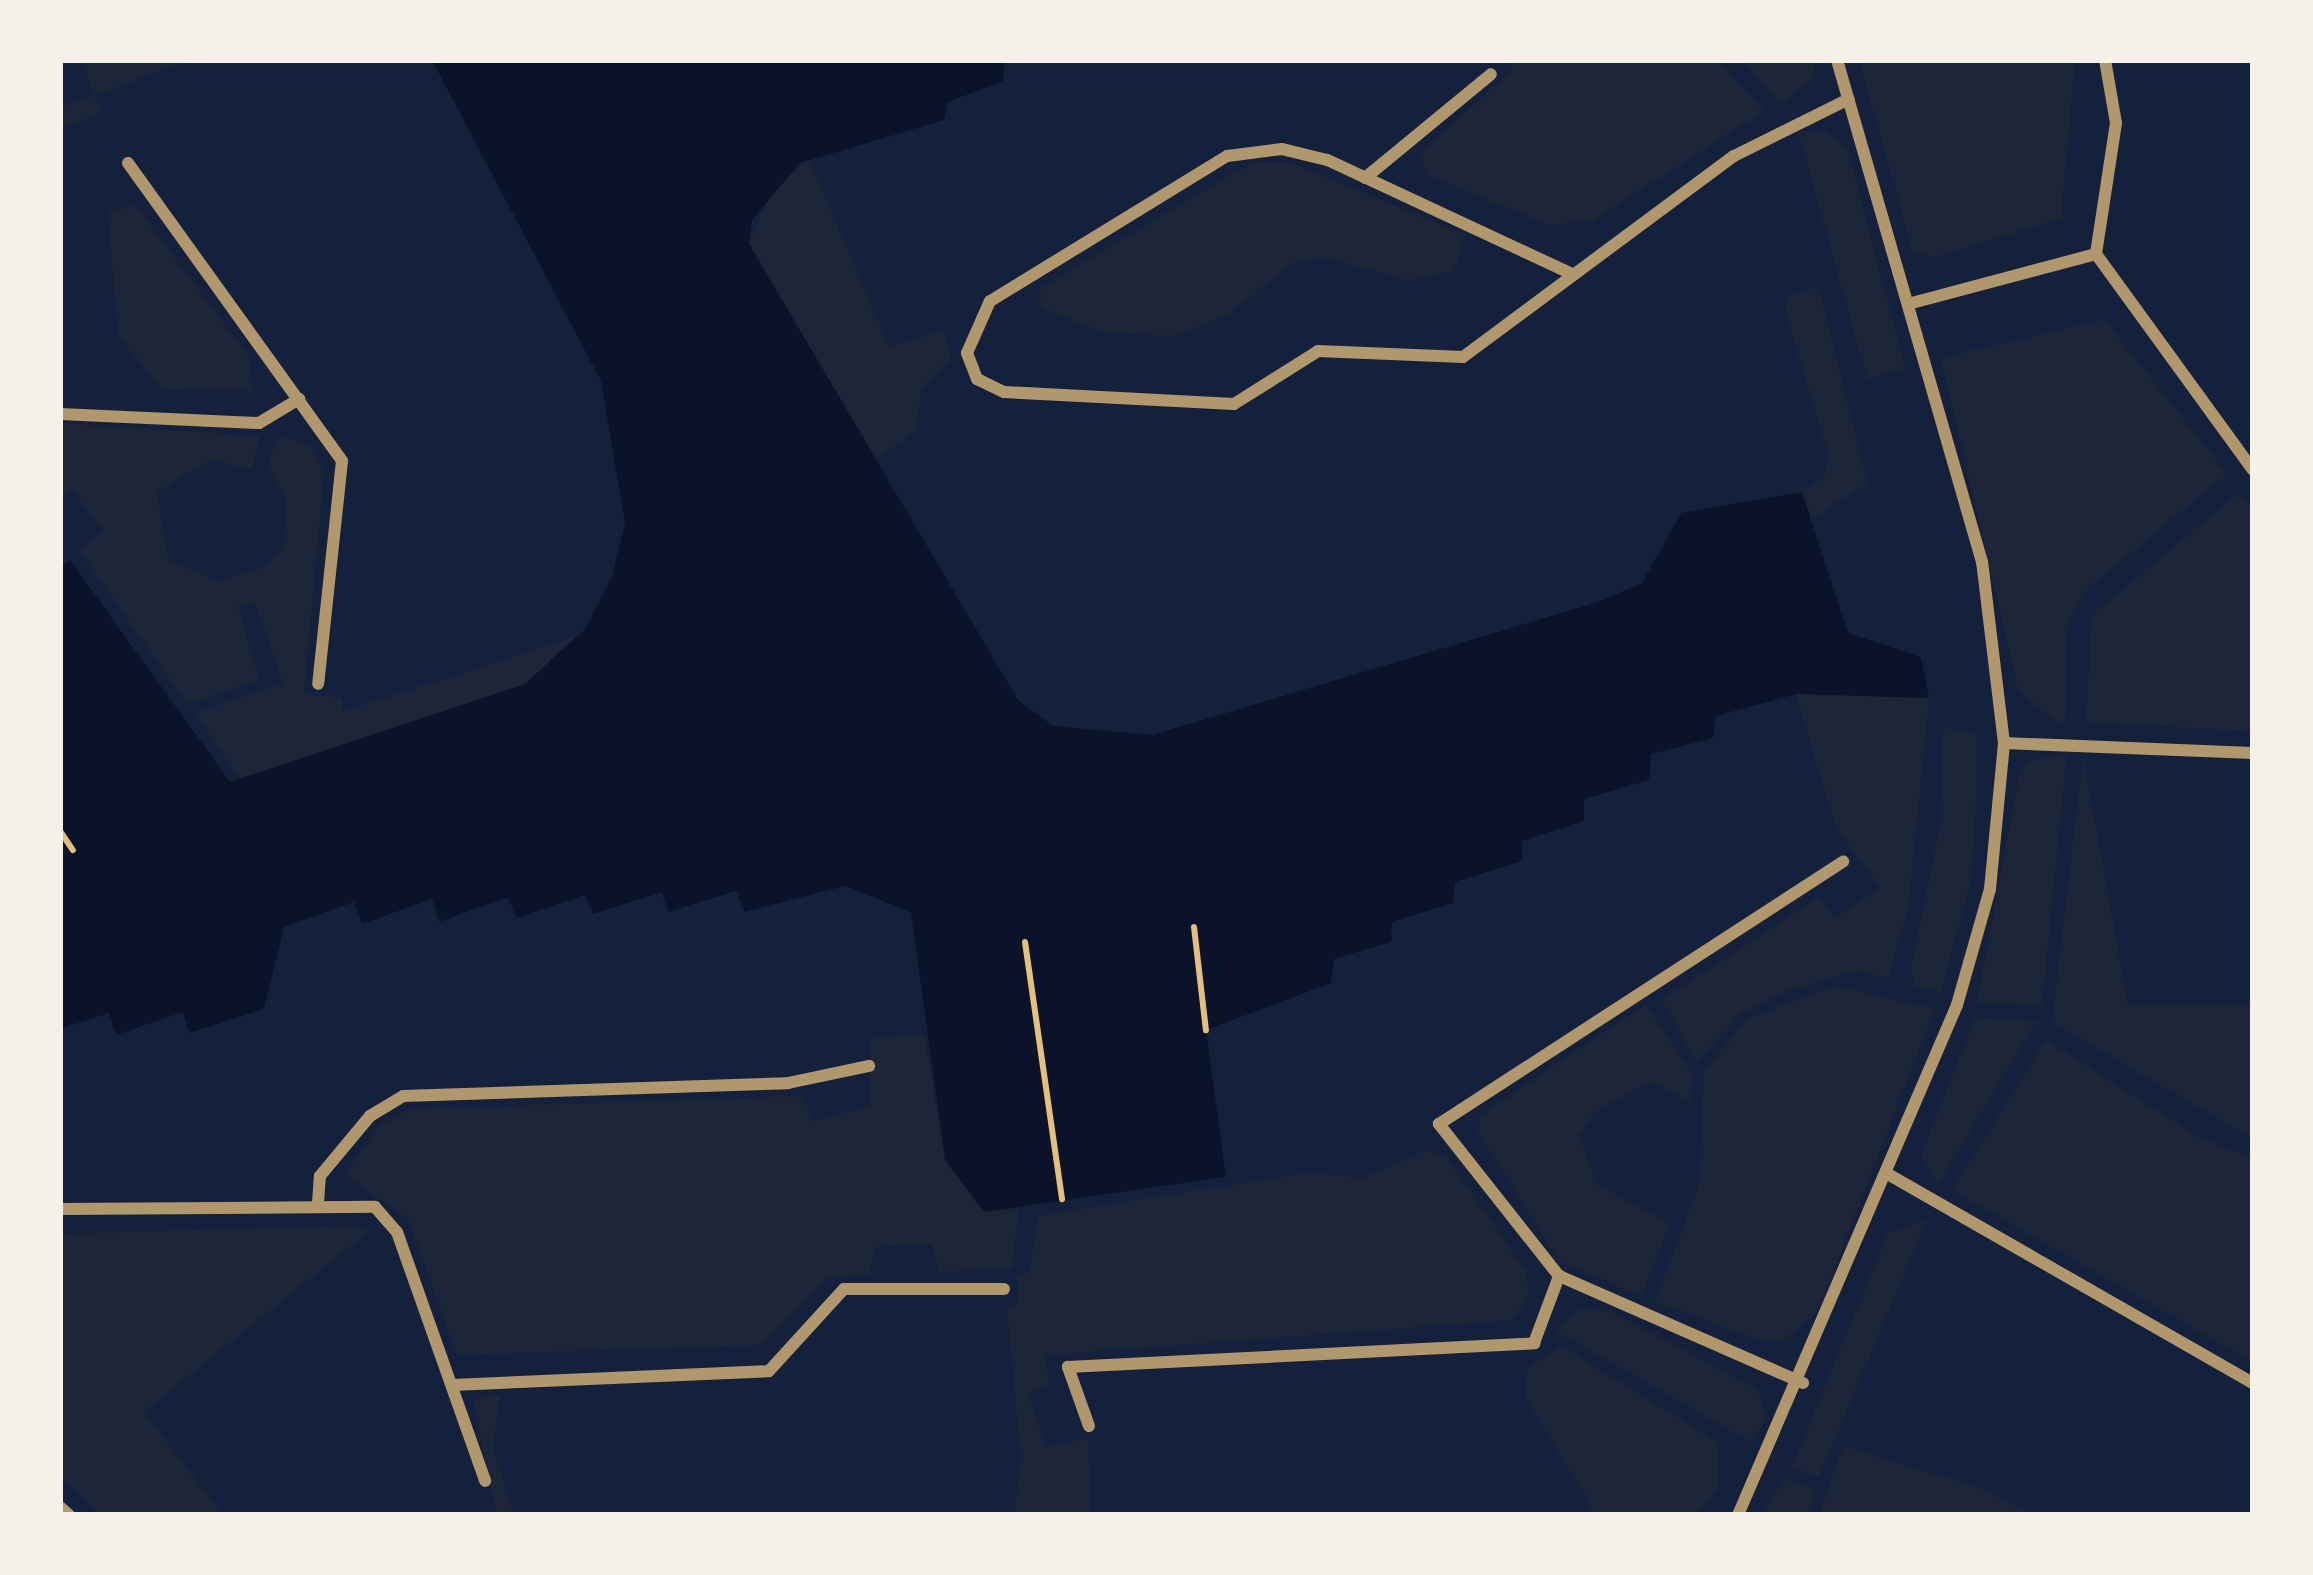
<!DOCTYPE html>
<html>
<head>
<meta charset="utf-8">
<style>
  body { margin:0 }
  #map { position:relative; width:2313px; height:1575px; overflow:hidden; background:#14213d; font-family:"Open Sans",sans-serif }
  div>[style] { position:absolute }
  .green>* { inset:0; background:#1d2539 }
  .water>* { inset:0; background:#0b132b }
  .path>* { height:6px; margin:-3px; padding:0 3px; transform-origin:3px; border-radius:3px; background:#e5c07b }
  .minor>* { height:12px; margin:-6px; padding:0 6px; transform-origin:6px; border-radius:6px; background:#b1986c }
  span { translate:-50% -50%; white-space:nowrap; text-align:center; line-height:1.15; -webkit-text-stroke:12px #f6f1e7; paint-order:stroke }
  .frame { position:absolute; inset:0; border:63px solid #f6f1e7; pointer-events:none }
</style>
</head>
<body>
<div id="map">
  <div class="green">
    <div style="clip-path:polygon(82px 60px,191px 60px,95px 95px,102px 112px,60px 130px,60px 108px,94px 95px)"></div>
    <div style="clip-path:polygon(1508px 60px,1717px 60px,1764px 111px,1592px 221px,1548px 225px,1426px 174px,1420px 154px,1512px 70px)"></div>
    <div style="clip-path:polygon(1742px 60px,1814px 60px,1813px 78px,1780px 105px)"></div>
    <div style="clip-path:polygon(1859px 60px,2075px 60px,2061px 218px,1936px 257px,1913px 253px)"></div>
    <div style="clip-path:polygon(1798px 131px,1827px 131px,1848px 151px,1905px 368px,1867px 379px)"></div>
    <div style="clip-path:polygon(809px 159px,889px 347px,945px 330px,950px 359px,921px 389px,916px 430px,876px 459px,749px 244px,772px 189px)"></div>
    <div style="clip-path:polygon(1253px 162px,1289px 162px,1466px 235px,1454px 271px,1407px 281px,1328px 257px,1295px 262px,1228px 314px,1176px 336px,1106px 333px,1041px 308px,1040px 288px)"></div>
    <div style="clip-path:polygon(136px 206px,248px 355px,253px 391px,162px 390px,118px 335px,108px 211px)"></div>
    <div style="clip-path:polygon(1818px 286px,1867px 483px,1811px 519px,1802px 492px,1826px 475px,1828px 454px,1786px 314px,1787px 297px)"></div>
    <div style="clip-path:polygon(2104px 319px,2227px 474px,2087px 589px,2067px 627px,2065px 722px,2054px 721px,2018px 689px,1941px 358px)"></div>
    <div style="clip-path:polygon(60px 423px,260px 436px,251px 469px,210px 460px,157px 492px,168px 560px,219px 581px,266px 566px,284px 544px,286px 498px,268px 466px,278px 436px,311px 445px,324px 471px,304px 694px,342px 698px,342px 712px,576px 636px,525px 684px,240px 779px,196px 713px,283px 683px,255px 602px,238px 607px,259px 680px,187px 704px,79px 550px,103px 531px,73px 490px,60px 499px)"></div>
    <div style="clip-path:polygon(2240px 492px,2253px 508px,2253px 731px,2086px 722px,2092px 615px)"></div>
    <div style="clip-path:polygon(1796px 694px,1929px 698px,1908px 909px,1888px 978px,1856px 971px,1785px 991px,1743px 1012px,1696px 1062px,1662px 1000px,1819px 896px,1835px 918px,1880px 887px,1836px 828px)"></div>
    <div style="clip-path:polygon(1943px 728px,1976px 733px,1976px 798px,1971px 880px,1941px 992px,1914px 986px,1911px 968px,1940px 827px)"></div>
    <div style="clip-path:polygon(2067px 753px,2042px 1005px,1977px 1002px,2019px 777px,2029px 761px)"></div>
    <div style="clip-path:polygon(2083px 756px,2128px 1005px,2253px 1005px,2253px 1139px,2052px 1022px)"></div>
    <div style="clip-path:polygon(1834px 986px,1935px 1009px,1818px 1311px,1783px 1341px,1763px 1342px,1655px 1301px,1699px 1185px,1704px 1072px,1747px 1019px)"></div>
    <div style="clip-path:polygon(1646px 1004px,1693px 1074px,1691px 1103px,1651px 1081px,1597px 1110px,1579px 1136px,1597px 1184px,1670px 1224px,1641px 1296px,1559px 1261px,1478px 1132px,1480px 1116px)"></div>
    <div style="clip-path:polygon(1975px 1017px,2037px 1021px,1938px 1185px,1921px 1155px)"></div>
    <div style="clip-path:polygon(924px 1034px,945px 1160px,984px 1212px,1019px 1208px,1012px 1269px,939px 1272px,932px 1244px,876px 1247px,869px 1275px,827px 1277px,762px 1345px,457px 1355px,408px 1219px,345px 1175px,378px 1127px,408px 1109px,802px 1096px,813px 1121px,870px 1106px,870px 1038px)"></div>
    <div style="clip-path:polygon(2046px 1040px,2198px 1137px,2253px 1158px,2253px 1362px,1952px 1190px)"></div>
    <div style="clip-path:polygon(1424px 1151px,1446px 1156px,1526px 1271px,1529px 1296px,1513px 1320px,1045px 1355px,1049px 1385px,1028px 1394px,1046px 1445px,1088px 1439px,1091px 1515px,1014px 1515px,1021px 1459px,1007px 1307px,1017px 1305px,1017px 1275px,1029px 1273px,1038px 1216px,1306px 1173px,1364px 1178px)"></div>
    <div style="clip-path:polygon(1927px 1220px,1819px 1477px,1791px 1468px,1888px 1233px)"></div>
    <div style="clip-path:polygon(353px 1225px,370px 1231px,144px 1412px,223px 1515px,101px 1515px,60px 1477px,60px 1234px)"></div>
    <div style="clip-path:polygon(1579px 1310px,1610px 1311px,1758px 1390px,1766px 1419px,1751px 1442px,1555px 1330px)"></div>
    <div style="clip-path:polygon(1561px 1346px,1719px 1443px,1718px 1487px,1697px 1515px,1586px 1515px,1591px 1505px,1526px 1398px,1527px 1369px)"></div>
    <div style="clip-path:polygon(487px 1395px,500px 1397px,493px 1447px,514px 1515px,497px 1515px,473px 1402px)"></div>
    <div style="clip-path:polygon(1843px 1446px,1980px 1488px,2034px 1515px,1819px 1515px)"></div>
    <div style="clip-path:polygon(1784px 1479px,1814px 1490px,1811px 1515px,1762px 1515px)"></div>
  </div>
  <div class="water">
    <div style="clip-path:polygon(432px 60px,1005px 60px,1003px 81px,948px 102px,944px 120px,800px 163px,752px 220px,749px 244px,1018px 700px,1053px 726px,1152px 735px,1598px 602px,1642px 583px,1681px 513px,1802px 492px,1848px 633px,1921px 657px,1929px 698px,1796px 694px,1716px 716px,1713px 738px,1651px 754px,1649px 780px,1584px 799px,1584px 821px,1522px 841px,1522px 861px,1455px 882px,1453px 903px,1392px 922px,1391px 942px,1334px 959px,1331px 983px,1206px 1030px,1226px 1177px,984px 1212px,945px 1160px,911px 912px,845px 886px,744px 912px,736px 891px,668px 912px,662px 892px,593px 914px,585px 895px,516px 918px,508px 897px,439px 922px,432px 899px,362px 924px,354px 902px,284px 927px,264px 1009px,189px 1033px,183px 1012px,116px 1035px,109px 1013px,60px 1029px,60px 567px,70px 560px,230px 782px,525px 684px,585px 629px,612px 576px,625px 523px,601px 381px)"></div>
  </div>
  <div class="path">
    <div style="left:60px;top:831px;width:23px;rotate:56deg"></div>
    <div style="left:1194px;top:927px;width:104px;rotate:83.4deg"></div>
    <div style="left:1025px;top:942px;width:260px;rotate:81.8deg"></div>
  </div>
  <div class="minor">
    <div style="left:2105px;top:60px;width:64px;rotate:80.1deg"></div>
    <div style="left:2116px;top:123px;width:133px;rotate:98.7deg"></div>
    <div style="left:2096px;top:254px;width:267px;rotate:54deg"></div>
    <div style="left:128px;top:163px;width:367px;rotate:54.3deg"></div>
    <div style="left:342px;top:461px;width:224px;rotate:96.1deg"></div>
    <div style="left:1365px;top:178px;width:163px;rotate:-39.5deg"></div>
    <div style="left:1572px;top:274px;width:270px;rotate:-155deg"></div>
    <div style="left:1327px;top:160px;width:46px;rotate:-166.3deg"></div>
    <div style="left:1282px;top:149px;width:55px;rotate:172.7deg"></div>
    <div style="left:1227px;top:156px;width:278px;rotate:148.5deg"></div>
    <div style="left:990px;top:301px;width:57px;rotate:113.9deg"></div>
    <div style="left:967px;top:353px;width:28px;rotate:69deg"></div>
    <div style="left:977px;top:379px;width:30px;rotate:26deg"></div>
    <div style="left:1004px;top:392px;width:230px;rotate:3deg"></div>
    <div style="left:1234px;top:404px;width:99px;rotate:-32.2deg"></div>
    <div style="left:1318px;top:351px;width:145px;rotate:2.4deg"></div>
    <div style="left:1463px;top:357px;width:337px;rotate:-36.6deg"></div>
    <div style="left:1734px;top:156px;width:128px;rotate:-26.4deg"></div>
    <div style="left:1908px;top:304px;width:195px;rotate:-14.9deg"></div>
    <div style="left:60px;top:414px;width:199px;rotate:2.6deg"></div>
    <div style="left:259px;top:423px;width:47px;rotate:-31deg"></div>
    <div style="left:2004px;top:743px;width:249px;rotate:2.3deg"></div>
    <div style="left:1886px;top:1173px;width:423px;rotate:29.8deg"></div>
    <div style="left:318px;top:1203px;width:27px;rotate:-86deg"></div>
    <div style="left:320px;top:1176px;width:78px;rotate:-50.2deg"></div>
    <div style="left:370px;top:1116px;width:39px;rotate:-31deg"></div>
    <div style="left:403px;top:1096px;width:385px;rotate:-1.9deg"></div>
    <div style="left:788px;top:1083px;width:83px;rotate:-11.9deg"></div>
    <div style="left:60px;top:1209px;width:315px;rotate:-0.4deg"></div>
    <div style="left:375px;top:1207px;width:33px;rotate:49deg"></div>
    <div style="left:397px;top:1232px;width:264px;rotate:70.5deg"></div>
    <div style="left:1803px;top:1383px;width:266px;rotate:-156.3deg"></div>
    <div style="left:1559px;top:1276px;width:194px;rotate:-128.3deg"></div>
    <div style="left:1439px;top:1124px;width:482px;rotate:-33deg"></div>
    <div style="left:452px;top:1385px;width:317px;rotate:-2.5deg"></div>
    <div style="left:769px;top:1371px;width:111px;rotate:-47.6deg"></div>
    <div style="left:844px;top:1289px;width:160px"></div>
    <div style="left:1089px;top:1426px;width:63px;rotate:-109.6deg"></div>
    <div style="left:1068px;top:1367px;width:467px;rotate:-2.9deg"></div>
    <div style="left:1534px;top:1343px;width:72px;rotate:-69.5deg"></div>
    <div style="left:60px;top:1507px;width:12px;rotate:42deg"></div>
    <div style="left:1738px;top:1515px;width:555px;rotate:-66.76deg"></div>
    <div style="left:1957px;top:1005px;width:121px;rotate:-74.1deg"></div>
    <div style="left:1990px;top:889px;width:147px;rotate:-84.5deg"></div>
    <div style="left:2004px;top:743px;width:182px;rotate:-96.9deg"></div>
    <div style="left:1982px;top:562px;width:523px;rotate:-106.11deg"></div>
  </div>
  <div class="frame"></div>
</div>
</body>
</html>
